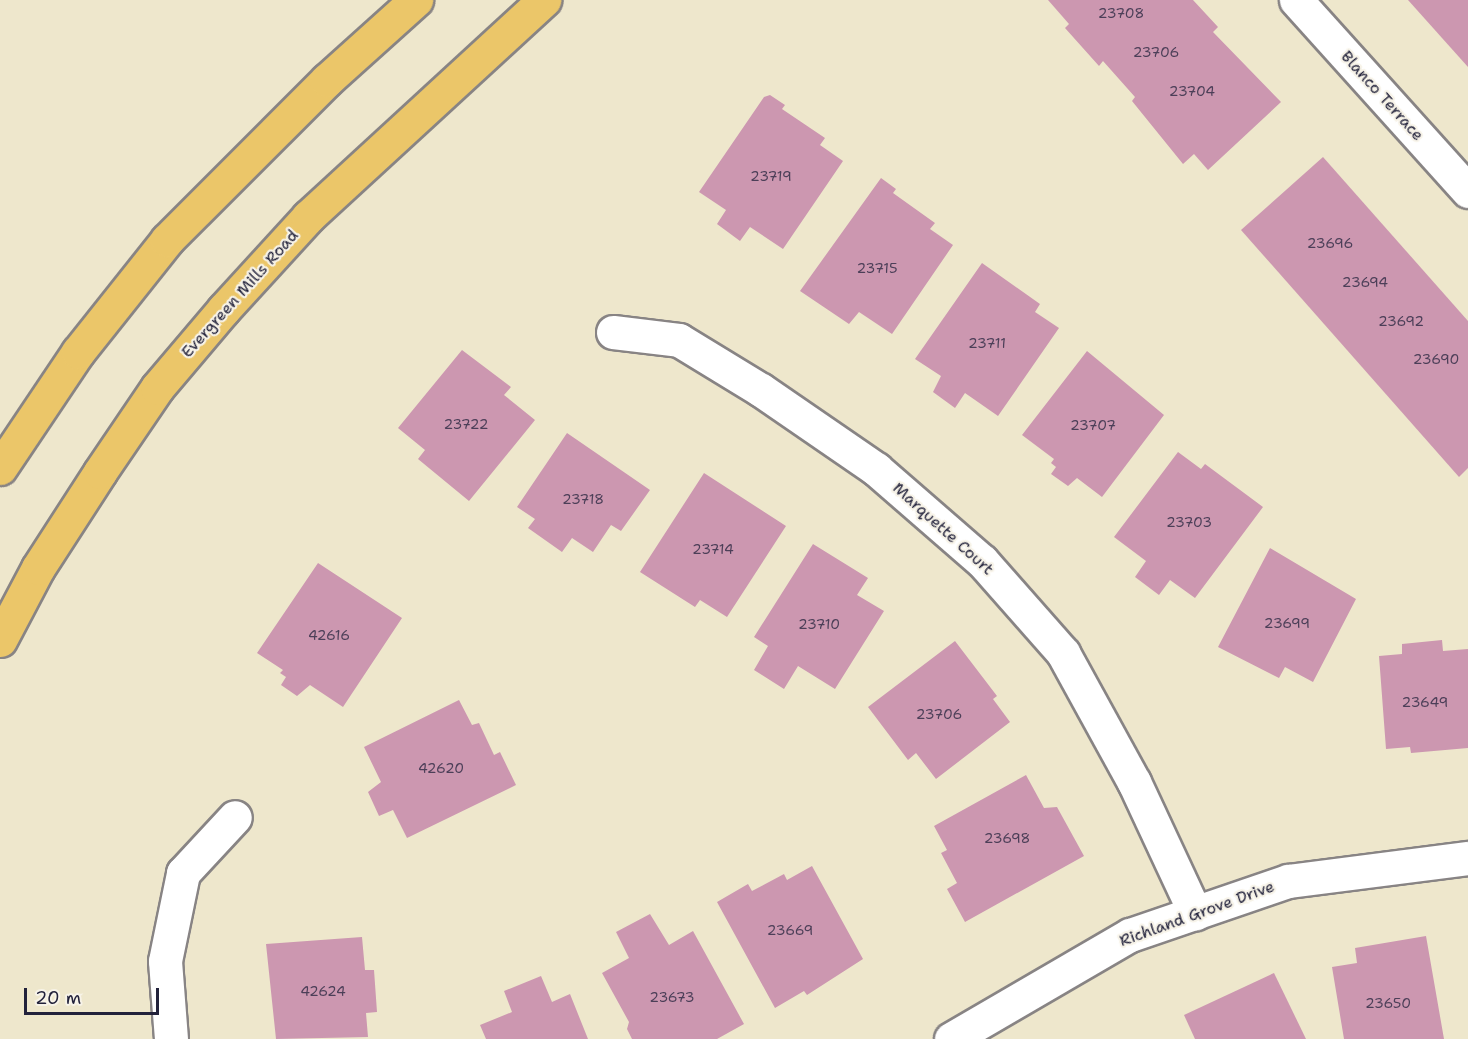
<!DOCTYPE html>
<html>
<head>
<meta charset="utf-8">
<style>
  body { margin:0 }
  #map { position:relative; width:1468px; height:1039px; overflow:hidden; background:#eee7cc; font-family:"Shantell Sans",sans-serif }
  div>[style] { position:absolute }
  .building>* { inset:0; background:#cc97b0 }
  .roads { filter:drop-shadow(2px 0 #888484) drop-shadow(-2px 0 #888484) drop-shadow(0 2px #888484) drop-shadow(0 -2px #888484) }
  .minor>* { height:33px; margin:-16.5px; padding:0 16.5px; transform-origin:16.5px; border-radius:16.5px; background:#fff }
  .primary>* { height:33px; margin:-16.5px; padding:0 16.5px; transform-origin:16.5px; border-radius:16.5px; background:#ebc669 }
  span { translate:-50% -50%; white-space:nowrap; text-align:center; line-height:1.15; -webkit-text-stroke:4.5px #f7f3e8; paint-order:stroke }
  .number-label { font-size:14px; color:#4c3f58 }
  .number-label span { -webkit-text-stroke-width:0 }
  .street-label { font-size:16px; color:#22223b }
  .scale { position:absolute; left:24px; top:988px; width:135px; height:27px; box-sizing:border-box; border:3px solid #22223b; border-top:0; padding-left:8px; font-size:18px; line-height:21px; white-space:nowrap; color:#22223b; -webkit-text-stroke:4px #f7f3e8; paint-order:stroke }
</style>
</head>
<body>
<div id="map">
  <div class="building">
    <div style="clip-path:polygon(1048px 0,1193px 0,1218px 27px,1213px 32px,1281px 102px,1208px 170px,1194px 154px,1183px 164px,1132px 101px,1135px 97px,1103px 61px,1099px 66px,1065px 28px,1069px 24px)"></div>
    <div style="clip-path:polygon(1408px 0,1468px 0,1468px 67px)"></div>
    <div style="clip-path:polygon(770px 95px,785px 105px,782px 109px,825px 138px,820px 145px,843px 161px,783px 249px,750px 227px,740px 241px,717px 224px,726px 210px,699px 192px,764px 97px)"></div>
    <div style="clip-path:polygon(1323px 157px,1468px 321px,1468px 468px,1459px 477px,1241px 230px)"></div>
    <div style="clip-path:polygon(881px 178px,896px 189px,893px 193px,935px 223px,930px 229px,953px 245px,892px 334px,859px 312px,849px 324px,800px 291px)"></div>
    <div style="clip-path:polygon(982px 263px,1040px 304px,1035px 312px,1059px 328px,998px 416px,965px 393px,955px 408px,933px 392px,941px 376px,915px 359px)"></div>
    <div style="clip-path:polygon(462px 350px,511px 387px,504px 395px,535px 420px,469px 501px,418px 459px,425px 450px,398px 428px)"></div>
    <div style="clip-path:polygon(1087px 351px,1164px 415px,1102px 497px,1077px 478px,1068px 486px,1051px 474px,1056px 467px,1051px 463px,1054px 459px,1022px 435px)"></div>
    <div style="clip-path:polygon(567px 433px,650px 490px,621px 531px,611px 525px,593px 552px,572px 538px,562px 552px,528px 528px,535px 519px,517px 507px)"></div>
    <div style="clip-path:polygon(1178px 452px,1201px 469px,1205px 464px,1263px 507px,1195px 598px,1170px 580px,1159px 595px,1135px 577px,1146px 561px,1114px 537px)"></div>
    <div style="clip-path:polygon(704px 473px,786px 526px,727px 617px,700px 600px,695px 607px,640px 572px)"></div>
    <div style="clip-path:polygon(813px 544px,868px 578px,857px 595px,884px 611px,835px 689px,798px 666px,784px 689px,754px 670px,768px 646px,754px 637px)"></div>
    <div style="clip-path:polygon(1270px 548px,1356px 599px,1313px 682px,1285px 667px,1279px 678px,1218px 647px)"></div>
    <div style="clip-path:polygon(318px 563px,402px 618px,343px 707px,310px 685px,297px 696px,281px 685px,286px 677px,280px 673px,283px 670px,257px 653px)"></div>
    <div style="clip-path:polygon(1442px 640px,1443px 651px,1468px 649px,1468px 748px,1411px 753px,1410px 747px,1386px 749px,1379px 656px,1402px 654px,1402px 644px)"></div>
    <div style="clip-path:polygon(955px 641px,997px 696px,993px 699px,1010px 722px,936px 779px,916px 753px,908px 760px,868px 707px)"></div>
    <div style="clip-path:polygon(459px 700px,472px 725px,479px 723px,494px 755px,500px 752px,516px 785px,407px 838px,393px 810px,379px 816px,368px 792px,381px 782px,364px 747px)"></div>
    <div style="clip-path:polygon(1026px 775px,1044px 808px,1057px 807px,1084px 856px,965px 922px,947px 889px,957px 883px,941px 853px,947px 850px,934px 826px)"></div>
    <div style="clip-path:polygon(812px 866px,863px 959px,807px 995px,804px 991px,775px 1008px,717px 902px,748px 884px,752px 891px,784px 874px,787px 880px)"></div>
    <div style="clip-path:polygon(650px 914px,669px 945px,693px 931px,744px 1024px,717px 1039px,632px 1039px,627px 1029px,629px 1022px,602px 973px,629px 958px,616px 932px)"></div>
    <div style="clip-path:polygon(1426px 936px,1444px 1039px,1344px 1039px,1332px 967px,1357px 963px,1355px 948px)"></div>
    <div style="clip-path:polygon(362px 937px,365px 970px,374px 970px,377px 1012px,366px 1013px,368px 1037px,276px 1039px,266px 944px)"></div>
    <div style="clip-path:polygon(1274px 973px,1306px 1039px,1195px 1039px,1184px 1015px)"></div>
    <div style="clip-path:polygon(541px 976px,552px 1002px,570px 994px,588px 1039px,486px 1039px,480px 1025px,512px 1012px,504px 991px)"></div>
  </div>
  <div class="roads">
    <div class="minor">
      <div style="left:1296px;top:0;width:257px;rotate:48deg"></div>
      <div style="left:613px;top:332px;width:66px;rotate:6.9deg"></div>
      <div style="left:679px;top:340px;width:96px;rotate:31.4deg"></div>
      <div style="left:761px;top:390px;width:140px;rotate:34.5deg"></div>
      <div style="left:876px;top:469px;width:140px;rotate:41deg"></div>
      <div style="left:982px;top:561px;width:123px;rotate:48.6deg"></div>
      <div style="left:1063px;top:653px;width:147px;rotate:61.2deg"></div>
      <div style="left:1134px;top:782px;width:145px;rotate:65deg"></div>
      <div style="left:171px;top:1039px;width:78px;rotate:-94.4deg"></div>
      <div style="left:165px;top:961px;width:90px;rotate:-78.4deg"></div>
      <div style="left:183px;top:873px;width:76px;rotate:-47.1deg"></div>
      <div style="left:951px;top:1039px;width:207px;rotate:-30.2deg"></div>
      <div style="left:1130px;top:935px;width:167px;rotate:-18.9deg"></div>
      <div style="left:1288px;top:881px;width:181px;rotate:-7.3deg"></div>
    </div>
    <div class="primary">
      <div style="left:0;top:468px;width:140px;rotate:-56.1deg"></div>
      <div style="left:78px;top:352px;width:143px;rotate:-51.5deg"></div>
      <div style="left:167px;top:240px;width:226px;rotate:-45deg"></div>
      <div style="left:327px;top:80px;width:120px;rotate:-42deg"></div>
      <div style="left:0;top:640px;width:81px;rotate:-62.2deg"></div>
      <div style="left:38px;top:568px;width:114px;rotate:-57.1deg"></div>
      <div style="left:100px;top:472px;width:102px;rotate:-55.8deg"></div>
      <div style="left:157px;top:388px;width:104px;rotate:-49.7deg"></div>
      <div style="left:224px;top:309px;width:125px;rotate:-47.6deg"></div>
      <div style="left:308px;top:217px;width:321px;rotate:-42.6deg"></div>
    </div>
  </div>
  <div class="number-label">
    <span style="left:1121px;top:13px">23708</span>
    <span style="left:1156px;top:52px">23706</span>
    <span style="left:1192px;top:91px">23704</span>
    <span style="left:771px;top:176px">23719</span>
    <span style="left:1330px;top:243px">23696</span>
    <span style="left:877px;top:268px">23715</span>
    <span style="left:1365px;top:282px">23694</span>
    <span style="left:1401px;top:321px">23692</span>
    <span style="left:987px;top:343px">23711</span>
    <span style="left:1436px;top:359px">23690</span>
    <span style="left:466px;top:424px">23722</span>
    <span style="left:1093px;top:425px">23707</span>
    <span style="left:583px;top:499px">23718</span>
    <span style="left:1189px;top:522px">23703</span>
    <span style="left:713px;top:549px">23714</span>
    <span style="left:1287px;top:623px">23699</span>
    <span style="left:819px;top:624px">23710</span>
    <span style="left:329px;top:635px">42616</span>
    <span style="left:1425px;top:702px">23649</span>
    <span style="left:939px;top:714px">23706</span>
    <span style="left:441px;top:768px">42620</span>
    <span style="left:1007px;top:838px">23698</span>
    <span style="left:790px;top:930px">23669</span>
    <span style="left:323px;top:991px">42624</span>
    <span style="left:672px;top:997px">23673</span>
    <span style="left:1388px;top:1003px">23650</span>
  </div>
  <div class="street-label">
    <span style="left:1382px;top:96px;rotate:48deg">Blanco Terrace</span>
    <span style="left:240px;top:294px;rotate:-48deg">Evergreen Mills Road</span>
    <span style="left:943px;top:529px;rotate:42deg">Marquette Court</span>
    <span style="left:1197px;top:914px;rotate:-20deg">Richland Grove Drive</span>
  </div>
  <div class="scale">20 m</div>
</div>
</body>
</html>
